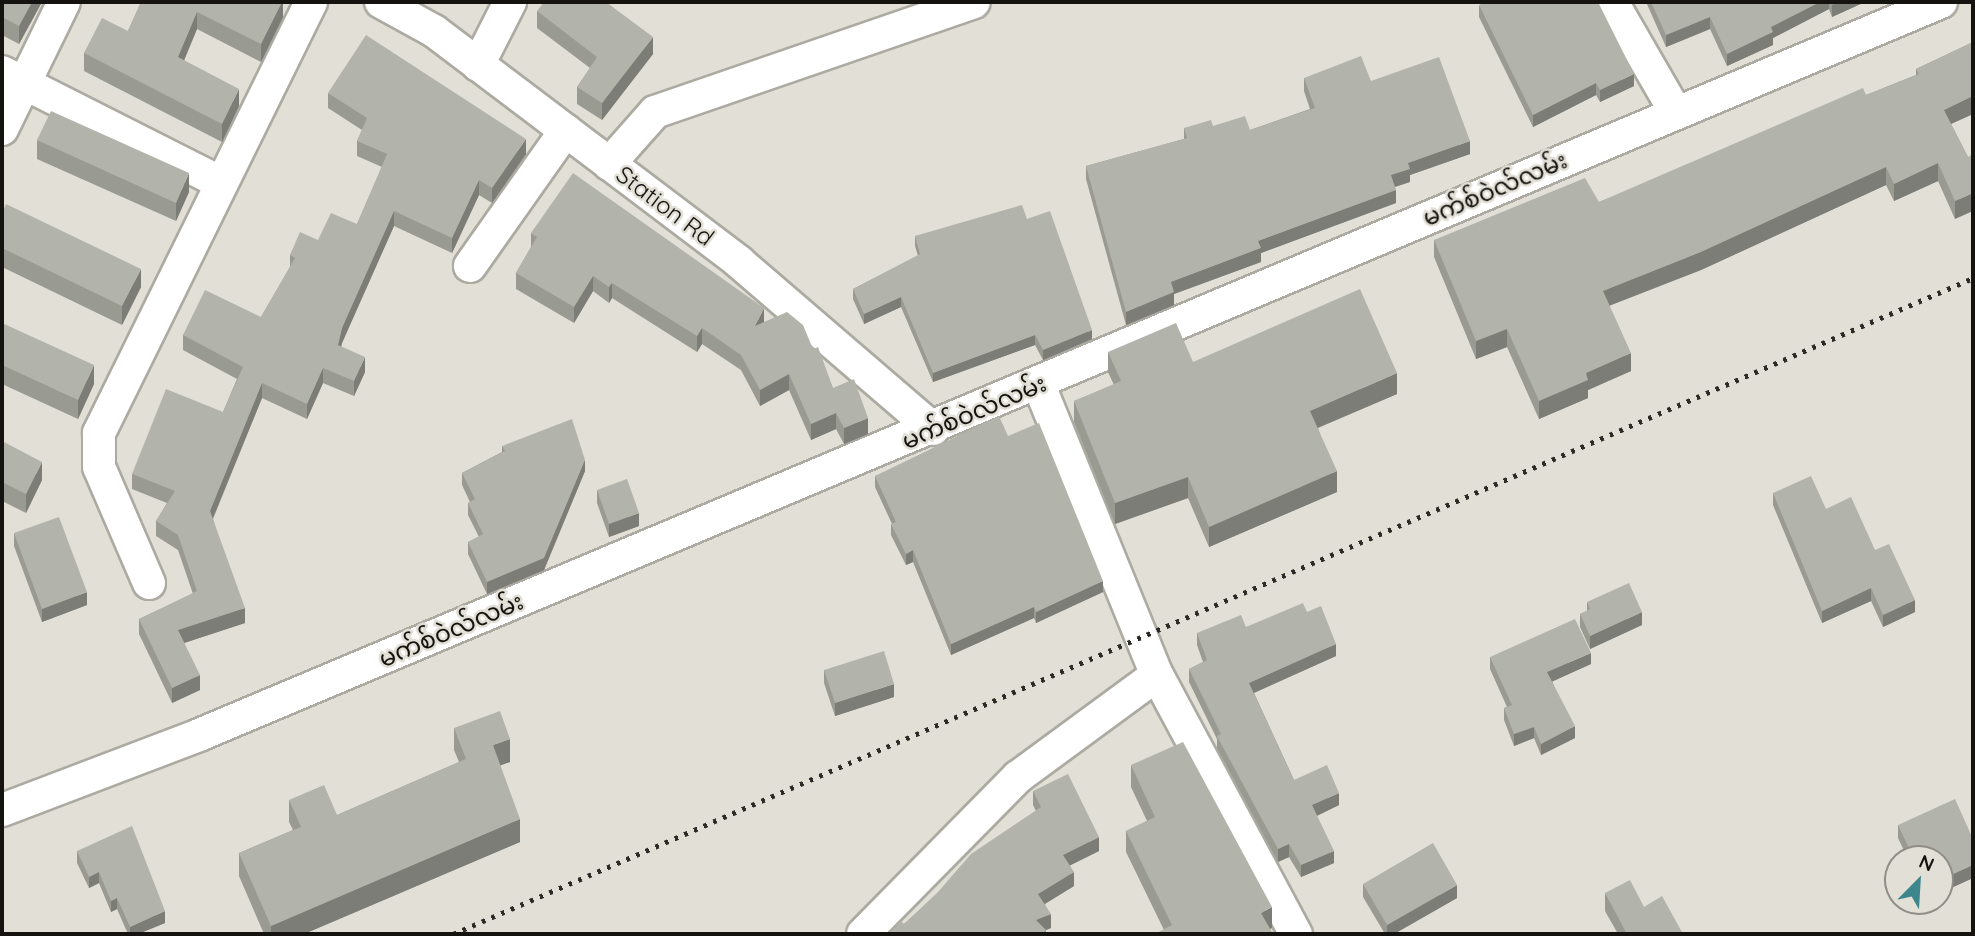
<!DOCTYPE html>
<html>
<head>
<meta charset="utf-8">
<style>
  body { margin:0 }
  #map { position:relative; width:1975px; height:936px; overflow:hidden; background:#e2dfd6; font-family:Quicksand,"Noto Sans Myanmar",sans-serif }
  div>[style] { position:absolute }
  .roads { filter:drop-shadow(2px 0 #acaaa1) drop-shadow(-2px 0 #acaaa1) drop-shadow(0 2px #acaaa1) drop-shadow(0 -2px #acaaa1) }
  .street>* { height:32px; margin:-16px; padding:0 16px; transform-origin:16px; border-radius:16px; background:#fff }
  .rail>* { height:5px; margin-top:-2.5px; transform-origin:0; background:repeating-linear-gradient(90deg,#2c2b27 0 3.5px,transparent 0 10.5px) }
  .wall>* { inset:0; background:#999a92 }
  .shaded-wall>* { inset:0; background:#7d7d77 }
  .building>* { inset:0; background:#b2b3aa }
  span { translate:-50% -50%; white-space:nowrap; text-align:center; line-height:1.15; -webkit-text-stroke:5px #e2dfd6; paint-order:stroke }
  .street-label { font-size:24px; color:#141310 }
  .frame { position:absolute; inset:0; border:4px solid #141310; pointer-events:none }
  .north { position:absolute; left:1884px; top:845px; width:70px; height:70px; box-sizing:border-box; background:#e2dfd6; border:2px solid #908d87; border-radius:50%; rotate:24deg; font-size:19px; font-weight:700; line-height:28px; text-align:center; color:#141310 }
  .north::after { content:''; display:block; margin:auto; width:24px; height:32px; background:#3e868e; clip-path:polygon(50% 0,100% 100%,50% 72%,0 100%) }
</style>
</head>
<body>
<div id="map">
  <div class="roads">
    <div class="street">
      <div style="left:381px;top:2px;width:60px;rotate:28.7deg"></div>
      <div style="left:434px;top:31px;width:383px;rotate:37.1deg"></div>
      <div style="left:739px;top:262px;width:256px;rotate:40.7deg"></div>
      <div style="left:1612px;top:2px;width:126px;rotate:60deg"></div>
      <div style="left:478px;top:65px;width:71px;rotate:-63.1deg"></div>
      <div style="left:2px;top:72px;width:246px;rotate:26.8deg"></div>
      <div style="left:2px;top:129px;width:141px;rotate:-64deg"></div>
      <div style="left:609px;top:164px;width:69px;rotate:-48.5deg"></div>
      <div style="left:655px;top:112px;width:337px;rotate:-19deg"></div>
      <div style="left:470px;top:266px;width:166px;rotate:-54.8deg"></div>
      <div style="left:1039px;top:385px;width:313px;rotate:67.9deg"></div>
      <div style="left:1157px;top:675px;width:294px;rotate:61.8deg"></div>
      <div style="left:149px;top:583px;width:126px;rotate:-113.3deg"></div>
      <div style="left:99px;top:467px;width:34px;rotate:-90deg"></div>
      <div style="left:99px;top:433px;width:480px;rotate:-63.8deg"></div>
      <div style="left:2px;top:810px;width:211px;rotate:-20.8deg"></div>
      <div style="left:199px;top:735px;width:1890px;rotate:-22.82deg"></div>
      <div style="left:863px;top:934px;width:221px;rotate:-45.4deg"></div>
      <div style="left:1018px;top:777px;width:172px;rotate:-36.3deg"></div>
    </div>
  </div>
  <div class="rail">
    <div style="left:453px;top:934px;width:1656px;rotate:-23.34deg"></div>
  </div>
  <div class="wall">
    <div style="clip-path:polygon(2px 2px,42px 2px,19px 44px,2px 35px)"></div>
    <div style="clip-path:polygon(141px 2px,283px 2px,283px 17px,261px 62px,197px 29px,184px 60px,239px 106px,222px 142px,84px 71px,84px 53px,128px 31px)"></div>
    <div style="clip-path:polygon(1646px 2px,1865px 2px,1832px 17px,1829px 9px,1773px 38px,1773px 45px,1727px 66px,1710px 29px,1666px 47px)"></div>
    <div style="clip-path:polygon(1479px 5px,1634px 86px,1600px 102px,1596px 95px,1533px 127px,1479px 17px)"></div>
    <div style="clip-path:polygon(537px 11px,653px 54px,602px 120px,577px 104px,577px 87px,590px 68px,537px 28px)"></div>
    <div style="clip-path:polygon(1973px 42px,1973px 114px,1951px 124px,1968px 157px,1955px 219px,1938px 181px,1894px 201px,1886px 185px,1701px 270px,1609px 306px,1631px 371px,1588px 390px,1588px 398px,1539px 419px,1507px 347px,1476px 359px,1434px 257px,1434px 240px,1599px 202px,1916px 75px,1916px 69px)"></div>
    <div style="clip-path:polygon(1304px 78px,1371px 81px,1470px 154px,1410px 175px,1410px 182px,1395px 187px,1396px 203px,1261px 253px,1261px 262px,1174px 294px,1174px 305px,1126px 325px,1086px 179px,1086px 166px,1184px 139px,1184px 128px,1213px 126px,1250px 130px,1310px 109px,1304px 91px)"></div>
    <div style="clip-path:polygon(328px 93px,526px 154px,492px 203px,479px 195px,452px 253px,394px 226px,342px 343px,341px 347px,365px 372px,354px 396px,323px 383px,307px 419px,262px 398px,213px 519px,245px 623px,184px 643px,200px 690px,172px 703px,139px 634px,139px 619px,193px 594px,178px 550px,156px 536px,156px 521px,167px 503px,132px 489px,132px 474px,223px 412px,237px 379px,183px 350px,183px 335px,261px 317px,290px 267px,290px 255px,318px 240px,357px 224px,382px 167px,357px 156px,357px 141px,362px 130px,328px 108px)"></div>
    <div style="clip-path:polygon(37px 140px,189px 192px,176px 221px,37px 159px)"></div>
    <div style="clip-path:polygon(2px 213px,141px 287px,122px 325px,2px 267px)"></div>
    <div style="clip-path:polygon(1027px 219px,1092px 339px,1043px 360px,1035px 345px,933px 382px,901px 307px,864px 324px,853px 299px,853px 289px,918px 256px,915px 246px,915px 236px)"></div>
    <div style="clip-path:polygon(531px 233px,764px 322px,813px 349px,833px 388px,868px 434px,844px 444px,836px 429px,811px 440px,789px 390px,760px 406px,741px 370px,702px 344px,697px 352px,612px 298px,609px 303px,593px 291px,574px 323px,516px 289px,516px 273px,531px 247px)"></div>
    <div style="clip-path:polygon(2px 323px,94px 384px,78px 419px,2px 384px)"></div>
    <div style="clip-path:polygon(1108px 352px,1193px 362px,1397px 394px,1318px 428px,1337px 492px,1209px 547px,1188px 498px,1115px 524px,1074px 422px,1074px 401px,1114px 385px,1108px 372px)"></div>
    <div style="clip-path:polygon(1008px 436px,1103px 592px,1036px 623px,1034px 618px,951px 655px,913px 562px,906px 565px,891px 535px,891px 524px,892px 524px,875px 487px,875px 476px)"></div>
    <div style="clip-path:polygon(2px 441px,42px 480px,26px 513px,2px 501px)"></div>
    <div style="clip-path:polygon(502px 446px,585px 471px,544px 570px,487px 594px,468px 554px,468px 542px,479px 537px,468px 515px,468px 503px,470px 502px,462px 485px,462px 473px,502px 452px)"></div>
    <div style="clip-path:polygon(597px 490px,639px 526px,609px 537px,597px 503px)"></div>
    <div style="clip-path:polygon(1773px 493px,1826px 509px,1875px 550px,1915px 612px,1883px 627px,1871px 601px,1822px 623px,1773px 505px)"></div>
    <div style="clip-path:polygon(14px 533px,87px 605px,42px 622px,14px 546px)"></div>
    <div style="clip-path:polygon(1587px 602px,1642px 625px,1590px 649px,1580px 627px,1580px 614px,1587px 611px)"></div>
    <div style="clip-path:polygon(1307px 612px,1336px 656px,1254px 693px,1294px 780px,1339px 805px,1317px 816px,1334px 863px,1301px 877px,1289px 857px,1278px 862px,1217px 748px,1217px 739px,1189px 682px,1189px 669px,1203px 662px,1197px 645px,1197px 633px,1246px 627px)"></div>
    <div style="clip-path:polygon(1490px 657px,1591px 664px,1552px 681px,1575px 738px,1541px 755px,1534px 738px,1514px 746px,1504px 720px,1504px 708px,1507px 707px,1490px 669px)"></div>
    <div style="clip-path:polygon(824px 670px,894px 697px,835px 716px,824px 683px)"></div>
    <div style="clip-path:polygon(454px 728px,510px 762px,500px 765px,520px 842px,304px 934px,264px 934px,239px 876px,239px 853px,293px 830px,289px 822px,289px 800px,337px 815px,459px 762px,454px 750px)"></div>
    <div style="clip-path:polygon(1131px 765px,1272px 928px,1164px 930px,1126px 852px,1126px 831px,1147px 821px,1131px 787px)"></div>
    <div style="clip-path:polygon(1033px 791px,1099px 851px,1070px 865px,1074px 886px,1045px 904px,1051px 928px,1046px 930px,1046px 934px,904px 924px,1036px 811px,1033px 805px)"></div>
    <div style="clip-path:polygon(1898px 825px,1973px 839px,1973px 878px,1940px 893px,1940px 859px,1908px 859px,1898px 838px)"></div>
    <div style="clip-path:polygon(77px 851px,165px 923px,138px 934px,128px 934px,117px 909px,111px 912px,99px 883px,89px 888px,77px 863px)"></div>
    <div style="clip-path:polygon(1363px 884px,1457px 898px,1394px 934px,1385px 934px,1363px 897px)"></div>
    <div style="clip-path:polygon(1605px 893px,1644px 907px,1683px 934px,1618px 934px,1605px 911px)"></div>
  </div>
  <div class="shaded-wall">
    <div style="clip-path:polygon(32px 2px,42px 2px,19px 44px,19px 26px)"></div>
    <div style="clip-path:polygon(282px 2px,283px 2px,283px 17px,261px 62px,261px 44px)"></div>
    <div style="clip-path:polygon(1820px 2px,1829px 2px,1829px 9px,1773px 38px,1773px 45px,1727px 66px,1727px 54px,1771px 27px)"></div>
    <div style="clip-path:polygon(1839px 2px,1865px 2px,1832px 17px,1832px 5px)"></div>
    <div style="clip-path:polygon(197px 12px,197px 29px,178px 75px,178px 57px)"></div>
    <div style="clip-path:polygon(1710px 17px,1710px 29px,1666px 47px,1666px 35px)"></div>
    <div style="clip-path:polygon(653px 37px,653px 54px,602px 120px,602px 103px)"></div>
    <div style="clip-path:polygon(1634px 74px,1634px 86px,1600px 102px,1600px 90px)"></div>
    <div style="clip-path:polygon(1596px 83px,1596px 95px,1533px 127px,1533px 115px)"></div>
    <div style="clip-path:polygon(239px 89px,239px 106px,222px 142px,222px 124px)"></div>
    <div style="clip-path:polygon(1973px 96px,1973px 114px,1944px 127px,1944px 110px)"></div>
    <div style="clip-path:polygon(526px 139px,526px 154px,492px 203px,492px 188px)"></div>
    <div style="clip-path:polygon(1470px 141px,1470px 154px,1410px 175px,1410px 182px,1391px 188px,1391px 175px,1408px 163px)"></div>
    <div style="clip-path:polygon(1938px 163px,1938px 181px,1894px 201px,1894px 184px)"></div>
    <div style="clip-path:polygon(1886px 167px,1886px 185px,1701px 270px,1603px 308px,1603px 291px)"></div>
    <div style="clip-path:polygon(189px 173px,189px 192px,176px 221px,176px 203px)"></div>
    <div style="clip-path:polygon(479px 180px,479px 195px,452px 253px,452px 238px)"></div>
    <div style="clip-path:polygon(1396px 190px,1396px 203px,1261px 253px,1261px 262px,1174px 294px,1174px 305px,1126px 325px,1126px 312px,1171px 282px,1258px 241px)"></div>
    <div style="clip-path:polygon(1973px 193px,1973px 211px,1955px 219px,1955px 201px)"></div>
    <div style="clip-path:polygon(394px 211px,394px 226px,342px 343px,338px 360px,338px 345px,342px 328px)"></div>
    <div style="clip-path:polygon(141px 269px,141px 287px,122px 325px,122px 306px)"></div>
    <div style="clip-path:polygon(593px 276px,593px 291px,574px 323px,574px 307px)"></div>
    <div style="clip-path:polygon(612px 283px,612px 298px,609px 303px,609px 287px)"></div>
    <div style="clip-path:polygon(901px 297px,901px 307px,864px 324px,864px 314px)"></div>
    <div style="clip-path:polygon(764px 308px,764px 324px,755px 326px)"></div>
    <div style="clip-path:polygon(702px 328px,702px 344px,697px 352px,697px 336px)"></div>
    <div style="clip-path:polygon(1507px 329px,1507px 347px,1476px 359px,1476px 341px)"></div>
    <div style="clip-path:polygon(1092px 330px,1092px 339px,1043px 360px,1043px 350px)"></div>
    <div style="clip-path:polygon(1035px 335px,1035px 345px,933px 382px,933px 373px)"></div>
    <div style="clip-path:polygon(1631px 353px,1631px 371px,1588px 390px,1588px 398px,1539px 419px,1539px 401px,1586px 373px)"></div>
    <div style="clip-path:polygon(365px 357px,365px 372px,354px 396px,354px 381px)"></div>
    <div style="clip-path:polygon(94px 365px,94px 384px,78px 419px,78px 400px)"></div>
    <div style="clip-path:polygon(323px 368px,323px 383px,307px 419px,307px 404px)"></div>
    <div style="clip-path:polygon(1397px 373px,1397px 394px,1310px 431px,1310px 411px)"></div>
    <div style="clip-path:polygon(789px 374px,789px 390px,760px 406px,760px 390px)"></div>
    <div style="clip-path:polygon(262px 383px,262px 398px,210px 525px,210px 511px)"></div>
    <div style="clip-path:polygon(836px 413px,836px 429px,811px 440px,811px 424px)"></div>
    <div style="clip-path:polygon(868px 418px,868px 434px,844px 444px,844px 428px)"></div>
    <div style="clip-path:polygon(585px 460px,585px 471px,544px 570px,487px 594px,487px 582px)"></div>
    <div style="clip-path:polygon(42px 462px,42px 480px,26px 513px,26px 494px)"></div>
    <div style="clip-path:polygon(1337px 471px,1337px 492px,1209px 547px,1209px 527px)"></div>
    <div style="clip-path:polygon(1188px 477px,1188px 498px,1115px 524px,1115px 503px)"></div>
    <div style="clip-path:polygon(639px 513px,639px 526px,609px 537px,609px 524px)"></div>
    <div style="clip-path:polygon(913px 550px,913px 562px,906px 565px,906px 554px)"></div>
    <div style="clip-path:polygon(1103px 581px,1103px 592px,1036px 623px,1036px 612px)"></div>
    <div style="clip-path:polygon(1871px 588px,1871px 601px,1822px 623px,1822px 611px)"></div>
    <div style="clip-path:polygon(87px 592px,87px 605px,42px 622px,42px 609px)"></div>
    <div style="clip-path:polygon(1915px 600px,1915px 612px,1883px 627px,1883px 615px)"></div>
    <div style="clip-path:polygon(1034px 607px,1034px 618px,951px 655px,951px 644px)"></div>
    <div style="clip-path:polygon(245px 608px,245px 623px,178px 645px,178px 630px)"></div>
    <div style="clip-path:polygon(1642px 612px,1642px 625px,1590px 649px,1590px 636px)"></div>
    <div style="clip-path:polygon(1336px 644px,1336px 656px,1249px 695px,1249px 683px)"></div>
    <div style="clip-path:polygon(1591px 653px,1591px 664px,1547px 684px,1547px 672px)"></div>
    <div style="clip-path:polygon(200px 675px,200px 690px,172px 703px,172px 688px)"></div>
    <div style="clip-path:polygon(894px 684px,894px 697px,835px 716px,835px 703px)"></div>
    <div style="clip-path:polygon(1575px 726px,1575px 738px,1541px 755px,1541px 744px)"></div>
    <div style="clip-path:polygon(1534px 727px,1534px 738px,1514px 746px,1514px 734px)"></div>
    <div style="clip-path:polygon(510px 739px,510px 762px,493px 768px,493px 745px)"></div>
    <div style="clip-path:polygon(1339px 793px,1339px 805px,1312px 818px,1312px 805px)"></div>
    <div style="clip-path:polygon(520px 819px,520px 842px,304px 934px,271px 934px,271px 926px)"></div>
    <div style="clip-path:polygon(1099px 837px,1099px 851px,1063px 869px,1063px 855px)"></div>
    <div style="clip-path:polygon(1289px 844px,1289px 857px,1278px 862px,1278px 849px)"></div>
    <div style="clip-path:polygon(1334px 851px,1334px 863px,1301px 877px,1301px 865px)"></div>
    <div style="clip-path:polygon(1973px 865px,1973px 878px,1940px 893px,1940px 880px)"></div>
    <div style="clip-path:polygon(99px 872px,99px 883px,89px 888px,89px 877px)"></div>
    <div style="clip-path:polygon(1074px 872px,1074px 886px,1038px 908px,1038px 894px)"></div>
    <div style="clip-path:polygon(1457px 885px,1457px 898px,1394px 934px,1387px 934px,1387px 925px)"></div>
    <div style="clip-path:polygon(117px 898px,117px 909px,111px 912px,111px 901px)"></div>
    <div style="clip-path:polygon(1272px 907px,1272px 928px,1261px 934px,1261px 913px)"></div>
    <div style="clip-path:polygon(165px 911px,165px 923px,138px 934px,130px 934px,130px 927px)"></div>
    <div style="clip-path:polygon(1051px 914px,1051px 928px,1036px 934px,1036px 920px)"></div>
  </div>
  <div class="building">
    <div style="clip-path:polygon(2px 2px,32px 2px,19px 26px,2px 17px)"></div>
    <div style="clip-path:polygon(141px 2px,282px 2px,261px 44px,197px 12px,178px 57px,239px 89px,222px 124px,84px 53px,102px 18px,128px 31px)"></div>
    <div style="clip-path:polygon(544px 2px,606px 2px,653px 37px,602px 103px,577px 87px,597px 57px,537px 11px)"></div>
    <div style="clip-path:polygon(1485px 2px,1598px 2px,1634px 74px,1600px 90px,1596px 83px,1533px 115px,1479px 5px)"></div>
    <div style="clip-path:polygon(1651px 2px,1820px 2px,1771px 27px,1773px 32px,1727px 54px,1710px 17px,1666px 35px)"></div>
    <div style="clip-path:polygon(366px 35px,526px 139px,492px 188px,479px 180px,452px 238px,394px 211px,342px 328px,338px 345px,365px 357px,354px 381px,323px 368px,307px 404px,262px 383px,210px 511px,245px 608px,178px 630px,200px 675px,172px 688px,139px 619px,197px 591px,178px 535px,156px 521px,175px 491px,132px 474px,166px 389px,223px 412px,243px 367px,183px 335px,205px 290px,261px 317px,295px 258px,290px 255px,300px 232px,318px 240px,331px 213px,357px 224px,387px 154px,357px 141px,367px 118px,328px 93px)"></div>
    <div style="clip-path:polygon(1973px 42px,1973px 96px,1944px 110px,1968px 157px,1973px 154px,1973px 193px,1955px 201px,1938px 163px,1894px 184px,1886px 167px,1701px 252px,1603px 291px,1631px 353px,1586px 373px,1588px 380px,1539px 401px,1507px 329px,1476px 341px,1434px 240px,1585px 178px,1599px 202px,1863px 88px,1866px 95px,1919px 74px,1916px 69px)"></div>
    <div style="clip-path:polygon(1361px 56px,1371px 81px,1439px 57px,1470px 141px,1408px 163px,1410px 169px,1391px 175px,1396px 190px,1258px 241px,1261px 248px,1171px 282px,1174px 292px,1126px 312px,1086px 166px,1187px 138px,1184px 128px,1211px 120px,1213px 126px,1245px 116px,1250px 130px,1315px 108px,1304px 78px)"></div>
    <div style="clip-path:polygon(51px 111px,189px 173px,176px 203px,37px 140px)"></div>
    <div style="clip-path:polygon(573px 173px,764px 308px,755px 326px,787px 312px,803px 325px,813px 349px,818px 347px,833px 388px,854px 379px,868px 418px,844px 428px,836px 413px,811px 424px,789px 374px,760px 390px,741px 355px,702px 328px,697px 336px,612px 283px,609px 287px,593px 276px,574px 307px,516px 273px,537px 237px,531px 233px)"></div>
    <div style="clip-path:polygon(6px 204px,141px 269px,122px 306px,2px 248px,2px 213px)"></div>
    <div style="clip-path:polygon(1022px 205px,1027px 219px,1050px 211px,1092px 330px,1043px 350px,1035px 335px,933px 373px,901px 297px,864px 314px,853px 289px,920px 254px,915px 236px)"></div>
    <div style="clip-path:polygon(1360px 289px,1397px 373px,1310px 411px,1337px 471px,1209px 527px,1188px 477px,1115px 503px,1074px 401px,1121px 381px,1108px 352px,1176px 323px,1193px 362px)"></div>
    <div style="clip-path:polygon(2px 323px,94px 365px,78px 400px,2px 365px)"></div>
    <div style="clip-path:polygon(999px 416px,1008px 436px,1039px 423px,1103px 581px,1036px 612px,1034px 607px,951px 644px,913px 550px,906px 554px,891px 524px,896px 522px,875px 476px)"></div>
    <div style="clip-path:polygon(572px 419px,585px 460px,544px 558px,487px 582px,468px 542px,483px 534px,468px 503px,475px 499px,462px 473px,505px 451px,502px 446px)"></div>
    <div style="clip-path:polygon(2px 441px,42px 462px,26px 494px,2px 482px)"></div>
    <div style="clip-path:polygon(1811px 476px,1826px 509px,1851px 497px,1875px 550px,1889px 544px,1915px 600px,1883px 615px,1871px 588px,1822px 611px,1773px 493px)"></div>
    <div style="clip-path:polygon(627px 479px,639px 513px,609px 524px,597px 490px)"></div>
    <div style="clip-path:polygon(59px 517px,87px 592px,42px 609px,14px 533px)"></div>
    <div style="clip-path:polygon(1629px 583px,1642px 612px,1590px 636px,1580px 614px,1590px 609px,1587px 602px)"></div>
    <div style="clip-path:polygon(1303px 603px,1307px 612px,1321px 606px,1336px 644px,1249px 683px,1294px 780px,1327px 765px,1339px 793px,1312px 805px,1334px 851px,1301px 865px,1289px 844px,1278px 849px,1217px 736px,1221px 734px,1189px 669px,1207px 660px,1197px 633px,1241px 615px,1246px 627px)"></div>
    <div style="clip-path:polygon(1575px 619px,1591px 653px,1547px 672px,1575px 726px,1541px 744px,1534px 727px,1514px 734px,1504px 708px,1512px 705px,1490px 657px)"></div>
    <div style="clip-path:polygon(884px 651px,894px 684px,835px 703px,824px 670px)"></div>
    <div style="clip-path:polygon(500px 711px,510px 739px,493px 745px,520px 819px,271px 926px,239px 853px,301px 827px,289px 800px,324px 785px,337px 815px,466px 759px,454px 728px)"></div>
    <div style="clip-path:polygon(1183px 742px,1272px 907px,1261px 913px,1273px 934px,1155px 934px,1172px 925px,1126px 831px,1155px 817px,1131px 765px)"></div>
    <div style="clip-path:polygon(1068px 774px,1099px 837px,1063px 855px,1074px 872px,1038px 894px,1051px 914px,1036px 920px,1046px 930px,1041px 934px,889px 934px,901px 921px,904px 924px,938px 892px,971px 854px,1041px 807px,1033px 791px)"></div>
    <div style="clip-path:polygon(1955px 799px,1973px 839px,1973px 865px,1940px 880px,1940px 859px,1914px 859px,1898px 825px)"></div>
    <div style="clip-path:polygon(132px 826px,165px 911px,130px 927px,117px 898px,111px 901px,99px 872px,89px 877px,77px 851px)"></div>
    <div style="clip-path:polygon(1433px 843px,1457px 885px,1387px 925px,1363px 884px)"></div>
    <div style="clip-path:polygon(1630px 880px,1644px 907px,1662px 896px,1683px 934px,1627px 934px,1605px 893px)"></div>
  </div>
  <div class="street-label">
    <span style="left:1495px;top:189px;rotate:-23deg">မက်စ်ဝဲလ်လမ်း</span>
    <span style="left:665px;top:206px;rotate:37deg">Station Rd</span>
    <span style="left:974px;top:412px;rotate:-23deg">မက်စ်ဝဲလ်လမ်း</span>
    <span style="left:451px;top:630px;rotate:-23deg">မက်စ်ဝဲလ်လမ်း</span>
  </div>
  <div class="frame"></div>
  <div class="north">N</div>
</div>
</body>
</html>
